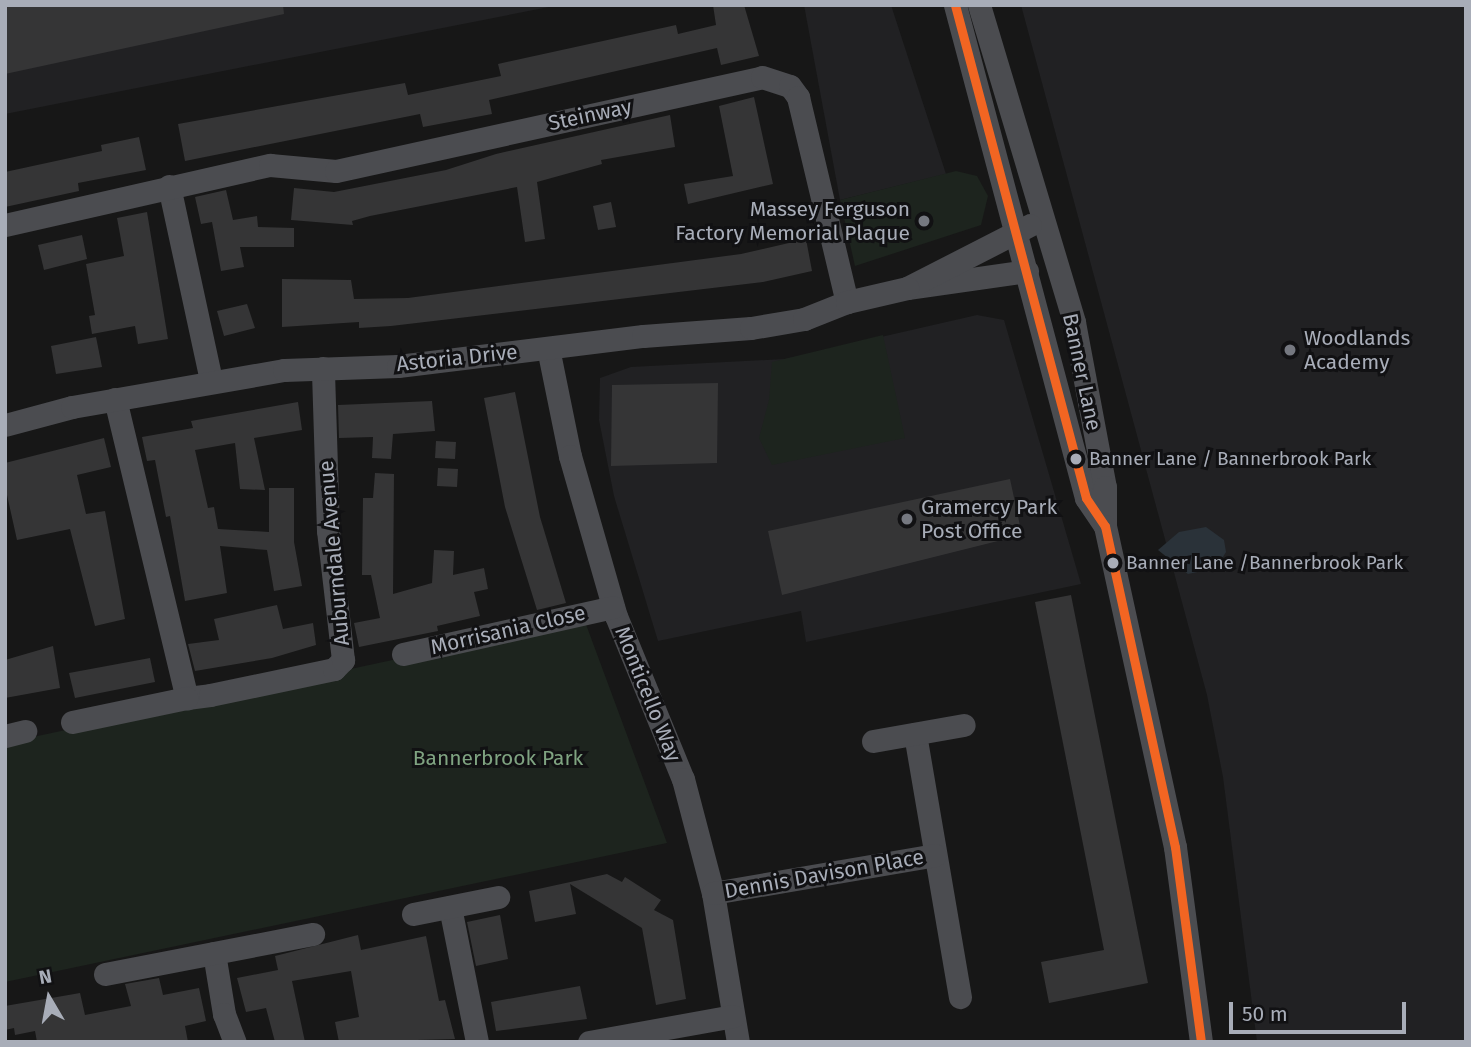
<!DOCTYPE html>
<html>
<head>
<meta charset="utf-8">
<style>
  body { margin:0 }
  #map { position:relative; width:1471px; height:1047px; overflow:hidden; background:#171717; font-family:"Fira Sans",sans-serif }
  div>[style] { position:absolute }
  .built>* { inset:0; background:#212123 }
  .green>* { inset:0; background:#1d241e }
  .water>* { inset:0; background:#2a3239 }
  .building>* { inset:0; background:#353536 }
  .minor>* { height:23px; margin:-11.5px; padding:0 11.5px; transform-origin:11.5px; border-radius:11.5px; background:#4b4c50 }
  .bus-1>* { height:9px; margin:-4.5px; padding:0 4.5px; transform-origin:4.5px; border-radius:4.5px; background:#f26522 }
  .dots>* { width:19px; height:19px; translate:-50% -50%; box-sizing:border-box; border:4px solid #111113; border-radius:50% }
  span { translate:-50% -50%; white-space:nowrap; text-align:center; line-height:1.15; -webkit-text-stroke:6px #111113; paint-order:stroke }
  .bus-label { font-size:19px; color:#a8adb8 }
  .left { translate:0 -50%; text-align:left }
  .street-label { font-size:21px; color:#a8adb8 }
  .poi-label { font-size:21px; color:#a8adb8 }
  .right { translate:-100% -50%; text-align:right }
  .park-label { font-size:21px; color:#7fa381 }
  .frame { position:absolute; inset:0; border:7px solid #a8adb8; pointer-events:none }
  .north { position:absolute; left:14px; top:963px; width:70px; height:70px; -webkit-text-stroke:5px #111113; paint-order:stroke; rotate:350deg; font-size:19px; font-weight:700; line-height:28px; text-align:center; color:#a8adb8 }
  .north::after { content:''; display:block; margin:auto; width:24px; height:32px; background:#a8adb8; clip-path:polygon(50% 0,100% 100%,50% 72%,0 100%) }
  .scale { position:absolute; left:1229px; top:1002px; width:177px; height:32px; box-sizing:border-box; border:4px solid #a8adb8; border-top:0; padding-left:9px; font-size:21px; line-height:24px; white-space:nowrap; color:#a8adb8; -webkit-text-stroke:5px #111113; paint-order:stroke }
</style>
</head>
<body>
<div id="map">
  <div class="built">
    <div style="clip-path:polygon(5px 5px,559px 5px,5px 114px)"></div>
    <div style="clip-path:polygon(804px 5px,891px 5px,946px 174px,840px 200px)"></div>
    <div style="clip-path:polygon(1021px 5px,1466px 5px,1466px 1042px,1257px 1042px,1223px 777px,1207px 695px)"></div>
    <div style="clip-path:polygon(977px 315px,1004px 320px,1081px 584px,806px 642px,801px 611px,658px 641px,614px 496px,599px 420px,600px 378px,631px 367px,785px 359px)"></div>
  </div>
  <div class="green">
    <div style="clip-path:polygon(956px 171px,977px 176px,988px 196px,981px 225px,855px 266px,840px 200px)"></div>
    <div style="clip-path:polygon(883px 335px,905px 438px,772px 465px,759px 438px,769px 400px,772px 362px)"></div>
    <div style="clip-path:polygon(584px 619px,667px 843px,5px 982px,5px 743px)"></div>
  </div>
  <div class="water">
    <div style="clip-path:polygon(1206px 527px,1224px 540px,1226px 552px,1216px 568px,1188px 574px,1158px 550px,1179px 532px)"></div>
  </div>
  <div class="building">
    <div style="clip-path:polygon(5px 5px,283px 5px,284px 14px,5px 74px)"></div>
    <div style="clip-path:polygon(713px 5px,744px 5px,759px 56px,721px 65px,717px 48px,489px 100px,492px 114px,423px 127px,420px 114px,185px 161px,178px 124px,405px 83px,408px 95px,501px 76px,498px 64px,676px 25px,678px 34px,716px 25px)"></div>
    <div style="clip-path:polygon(754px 97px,773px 184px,688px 204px,684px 184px,733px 176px,719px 106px)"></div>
    <div style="clip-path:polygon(670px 115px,675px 147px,601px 160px,602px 164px,537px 182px,545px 239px,525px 242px,517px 187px,370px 216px,352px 221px,353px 225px,291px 220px,294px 188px,334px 192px,446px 170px,496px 154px)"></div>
    <div style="clip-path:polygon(139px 137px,146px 170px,78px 183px,79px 191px,5px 207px,5px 172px,102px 151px,101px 145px)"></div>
    <div style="clip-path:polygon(226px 190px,233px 220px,257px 216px,258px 227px,294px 228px,294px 247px,240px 247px,244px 267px,221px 271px,212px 222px,201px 224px,195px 197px)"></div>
    <div style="clip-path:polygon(611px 202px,616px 227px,598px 230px,593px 206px)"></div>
    <div style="clip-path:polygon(147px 212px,168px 339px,138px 344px,135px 326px,92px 334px,89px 316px,95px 315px,86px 264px,124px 256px,117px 218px)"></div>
    <div style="clip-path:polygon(82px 235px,87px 259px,44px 270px,38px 245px)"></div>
    <div style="clip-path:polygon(806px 239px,812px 271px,763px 282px,391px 326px,359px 328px,359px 322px,282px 327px,282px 279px,351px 280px,354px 299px,408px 298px,741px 254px)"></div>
    <div style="clip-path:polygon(247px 304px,255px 328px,224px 336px,217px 311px)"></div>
    <div style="clip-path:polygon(96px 337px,102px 367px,56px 374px,51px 346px)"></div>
    <div style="clip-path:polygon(718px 383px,717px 463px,611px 466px,612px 385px)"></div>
    <div style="clip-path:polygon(515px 392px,540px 517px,566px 603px,537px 610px,505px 507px,484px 398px)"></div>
    <div style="clip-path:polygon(432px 401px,435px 431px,393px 434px,391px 459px,372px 458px,373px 437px,339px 438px,338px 405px)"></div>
    <div style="clip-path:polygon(298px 402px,302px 430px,254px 438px,265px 490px,240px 489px,235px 443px,195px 450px,208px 508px,214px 507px,218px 529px,269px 532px,269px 488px,294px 488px,294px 542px,302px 586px,274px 591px,267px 550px,220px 546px,227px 593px,185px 601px,170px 516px,166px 517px,155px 460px,147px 461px,142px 437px,193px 428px,191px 421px)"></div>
    <div style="clip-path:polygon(104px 438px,111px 467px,77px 475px,86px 514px,105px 511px,125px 619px,95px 626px,70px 529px,17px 540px,5px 486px,5px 463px)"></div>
    <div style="clip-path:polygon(436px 441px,456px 442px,455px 459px,435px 458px)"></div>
    <div style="clip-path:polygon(438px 468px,458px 469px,457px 487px,437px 486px)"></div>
    <div style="clip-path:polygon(375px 473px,394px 474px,393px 594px,432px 583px,434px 550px,454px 551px,453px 575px,484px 568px,488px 589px,474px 592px,480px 616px,437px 626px,438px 631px,359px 647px,354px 623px,380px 618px,371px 575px,362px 575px,363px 498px,373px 498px)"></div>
    <div style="clip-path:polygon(1010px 479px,1022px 535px,782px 595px,768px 531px)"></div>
    <div style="clip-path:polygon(1071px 595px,1148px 983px,1049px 1003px,1041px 962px,1104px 950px,1035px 602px)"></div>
    <div style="clip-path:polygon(277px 605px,283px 629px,313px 623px,316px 645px,272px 658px,195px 671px,188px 644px,219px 640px,214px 619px)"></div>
    <div style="clip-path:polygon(53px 646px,60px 688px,5px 698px,5px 660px)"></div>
    <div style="clip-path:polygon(150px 658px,155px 682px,75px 698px,69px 673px)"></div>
    <div style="clip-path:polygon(607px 874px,622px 882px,625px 877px,661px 900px,654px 910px,673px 920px,686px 999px,656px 1005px,642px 928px,570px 884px,576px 914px,535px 922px,529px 891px)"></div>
    <div style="clip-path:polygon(500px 915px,508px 959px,476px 966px,467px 922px)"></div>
    <div style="clip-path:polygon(358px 935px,361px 950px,426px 936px,439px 1001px,445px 1000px,455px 1039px,339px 1042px,335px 1022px,359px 1017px,351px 971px,292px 981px,305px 1042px,275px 1042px,266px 1008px,246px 1012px,237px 978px,278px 970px,275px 956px)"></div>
    <div style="clip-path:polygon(159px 978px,163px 995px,199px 988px,206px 1021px,185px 1026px,188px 1042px,37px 1042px,35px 1031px,15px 1035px,14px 1028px,5px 1030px,5px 1006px,80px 993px,85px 1015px,131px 1006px,125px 984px)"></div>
    <div style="clip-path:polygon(580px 986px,587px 1019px,496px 1031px,491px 1002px)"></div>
  </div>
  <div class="minor">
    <div style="left:955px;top:5px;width:510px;rotate:75.12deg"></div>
    <div style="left:1086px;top:498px;width:34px;rotate:56deg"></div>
    <div style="left:979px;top:5px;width:331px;rotate:73.3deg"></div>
    <div style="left:1074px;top:322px;width:168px;rotate:79.4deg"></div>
    <div style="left:1105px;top:487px;width:39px;rotate:90deg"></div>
    <div style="left:1105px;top:526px;width:329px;rotate:77.7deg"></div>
    <div style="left:1175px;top:847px;width:197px;rotate:82.4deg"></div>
    <div style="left:169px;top:186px;width:198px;rotate:77.8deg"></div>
    <div style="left:5px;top:225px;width:272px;rotate:-12.8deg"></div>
    <div style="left:270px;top:165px;width:66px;rotate:5.2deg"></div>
    <div style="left:336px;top:171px;width:436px;rotate:-12.4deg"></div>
    <div style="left:762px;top:77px;width:29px;rotate:18deg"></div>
    <div style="left:790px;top:86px;width:14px;rotate:54deg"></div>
    <div style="left:798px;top:97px;width:211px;rotate:76.6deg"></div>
    <div style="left:1027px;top:271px;width:121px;rotate:171.9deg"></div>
    <div style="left:907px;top:288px;width:138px;rotate:-27.1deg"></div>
    <div style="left:548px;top:348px;width:110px;rotate:78.5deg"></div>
    <div style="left:570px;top:456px;width:166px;rotate:74deg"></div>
    <div style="left:616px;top:616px;width:176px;rotate:67.7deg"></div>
    <div style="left:683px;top:779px;width:118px;rotate:75.3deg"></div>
    <div style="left:713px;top:893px;width:151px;rotate:80.5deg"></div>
    <div style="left:115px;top:399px;width:308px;rotate:76.5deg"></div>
    <div style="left:187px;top:698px;width:23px;rotate:-7deg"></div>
    <div style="left:210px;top:695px;width:127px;rotate:-11.8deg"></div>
    <div style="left:334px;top:669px;width:13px;rotate:-45deg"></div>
    <div style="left:343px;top:660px;width:130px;rotate:-96.6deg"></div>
    <div style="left:328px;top:531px;width:163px;rotate:-91.8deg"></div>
    <div style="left:5px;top:425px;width:69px;rotate:-15deg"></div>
    <div style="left:72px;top:407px;width:215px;rotate:-9.9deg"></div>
    <div style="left:284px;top:370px;width:114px;rotate:-2deg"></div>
    <div style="left:398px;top:366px;width:247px;rotate:-7deg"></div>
    <div style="left:643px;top:336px;width:108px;rotate:-4.2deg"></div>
    <div style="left:751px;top:328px;width:54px;rotate:-9.6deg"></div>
    <div style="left:804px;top:319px;width:46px;rotate:-21.6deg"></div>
    <div style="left:847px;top:302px;width:62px;rotate:-13.1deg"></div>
    <div style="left:403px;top:654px;width:215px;rotate:-12.6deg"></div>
    <div style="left:72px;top:722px;width:117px;rotate:-11.8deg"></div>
    <div style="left:915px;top:734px;width:267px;rotate:80.3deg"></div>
    <div style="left:5px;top:736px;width:21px;rotate:-14deg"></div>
    <div style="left:873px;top:741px;width:92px;rotate:-10deg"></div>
    <div style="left:713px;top:893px;width:225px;rotate:-9.7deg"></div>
    <div style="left:450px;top:907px;width:138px;rotate:78.7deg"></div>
    <div style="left:413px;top:914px;width:87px;rotate:-11.3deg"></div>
    <div style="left:214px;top:953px;width:62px;rotate:80.7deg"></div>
    <div style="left:224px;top:1014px;width:30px;rotate:69deg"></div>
    <div style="left:105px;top:974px;width:212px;rotate:-10.9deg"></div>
    <div style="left:589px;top:1042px;width:146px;rotate:-10.2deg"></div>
  </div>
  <div class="bus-1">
    <div style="left:955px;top:5px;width:510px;rotate:75.12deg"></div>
    <div style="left:1086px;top:498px;width:34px;rotate:56deg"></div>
    <div style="left:1105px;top:526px;width:329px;rotate:77.7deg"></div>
    <div style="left:1175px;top:847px;width:197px;rotate:82.4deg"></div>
  </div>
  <div class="dots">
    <div style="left:924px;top:221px;background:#757880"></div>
    <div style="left:1290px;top:350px;background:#757880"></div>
    <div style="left:1076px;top:459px;background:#a8adb8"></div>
    <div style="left:907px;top:519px;background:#757880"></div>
    <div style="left:1113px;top:563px;background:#a8adb8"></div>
  </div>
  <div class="bus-label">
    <span class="left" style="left:1089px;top:459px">Banner Lane / Bannerbrook Park</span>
    <span class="left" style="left:1126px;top:563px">Banner Lane /Bannerbrook Park</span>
  </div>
  <div class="street-label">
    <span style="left:590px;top:115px;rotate:-12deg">Steinway</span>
    <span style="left:457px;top:358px;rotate:-6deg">Astoria Drive</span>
    <span style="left:1082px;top:372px;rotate:78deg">Banner Lane</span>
    <span style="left:334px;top:553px;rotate:-95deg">Auburndale Avenue</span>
    <span style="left:508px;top:630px;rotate:-13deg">Morrisania Close</span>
    <span style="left:648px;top:694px;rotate:68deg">Monticello Way</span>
    <span style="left:824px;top:874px;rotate:-10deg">Dennis Davison Place</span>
  </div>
  <div class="poi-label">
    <span class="right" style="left:910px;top:221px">Massey Ferguson<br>Factory Memorial Plaque</span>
    <span class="left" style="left:1304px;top:350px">Woodlands<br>Academy</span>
    <span class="left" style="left:921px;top:519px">Gramercy Park<br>Post Office</span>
  </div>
  <div class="park-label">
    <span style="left:498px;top:758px">Bannerbrook Park</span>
  </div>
  <div class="frame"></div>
  <div class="north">N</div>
  <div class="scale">50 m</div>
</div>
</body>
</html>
